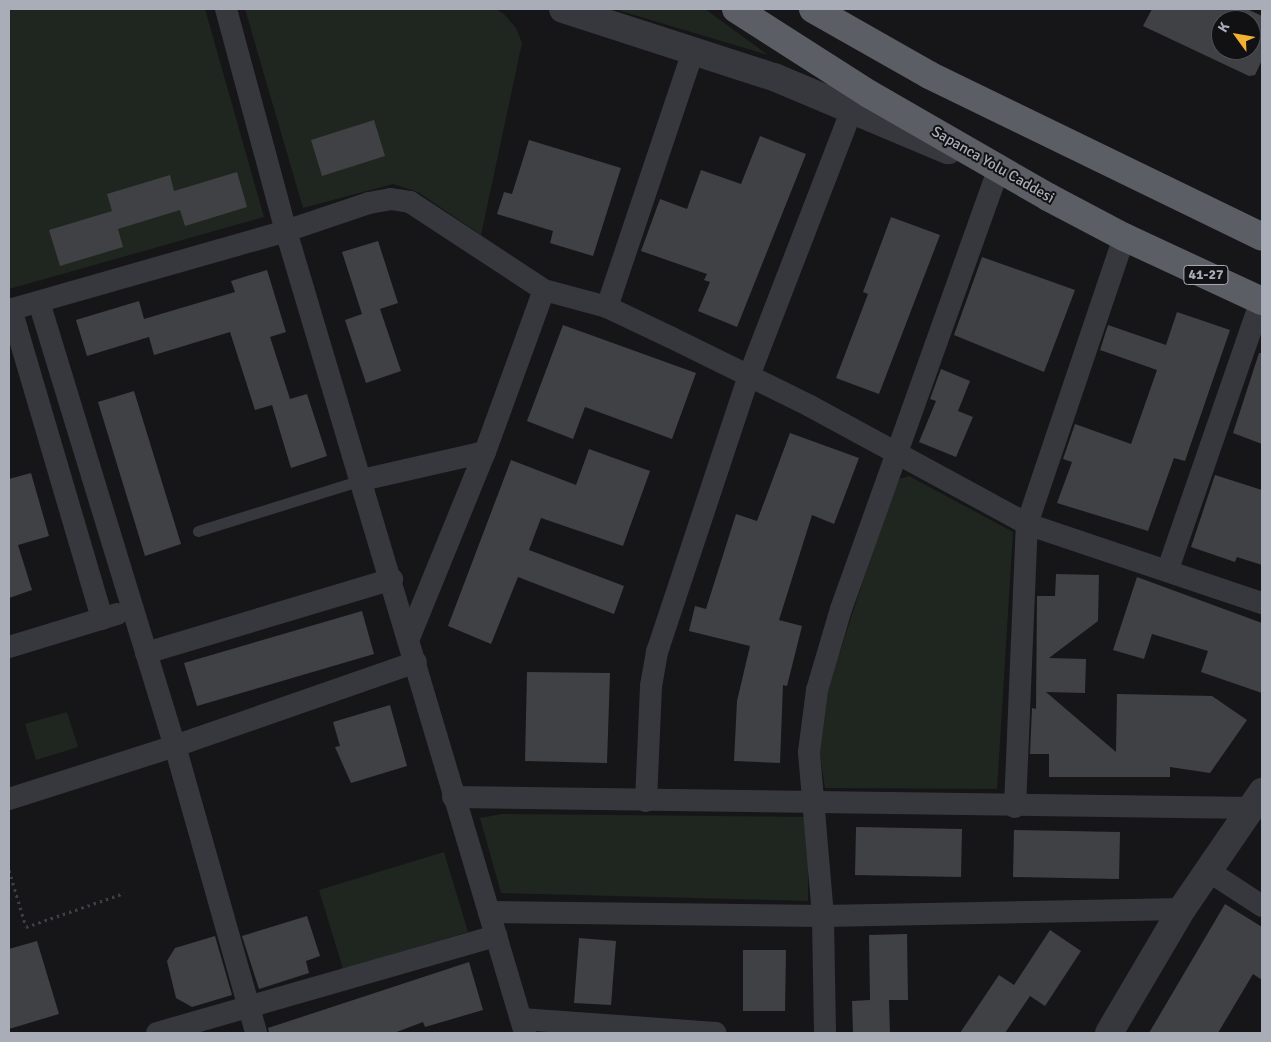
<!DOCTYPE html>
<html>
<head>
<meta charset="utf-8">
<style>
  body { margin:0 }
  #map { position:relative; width:1271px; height:1042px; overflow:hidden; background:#161618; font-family:Signika,sans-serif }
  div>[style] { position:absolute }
  .green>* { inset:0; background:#1e261f }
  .building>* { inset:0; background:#404145 }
  .path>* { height:3px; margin-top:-1.5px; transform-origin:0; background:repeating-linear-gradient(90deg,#3d3f44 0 2.5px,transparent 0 6.5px) }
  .service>* { height:11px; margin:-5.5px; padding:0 5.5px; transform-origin:5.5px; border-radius:5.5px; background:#37383d }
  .minor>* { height:22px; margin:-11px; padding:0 11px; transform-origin:11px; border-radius:11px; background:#37383d }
  .tertiary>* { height:28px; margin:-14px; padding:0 14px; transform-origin:14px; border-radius:14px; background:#37383d }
  .trunk>* { height:28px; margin:-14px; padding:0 14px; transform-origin:14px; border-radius:14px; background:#5b5e65 }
  span { translate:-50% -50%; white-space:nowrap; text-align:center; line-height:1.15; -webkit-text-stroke:4px #111113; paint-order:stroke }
  .shield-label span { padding:1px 4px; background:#111113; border:1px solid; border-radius:4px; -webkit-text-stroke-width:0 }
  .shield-label { font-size:14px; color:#a8adb8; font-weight:700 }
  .street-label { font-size:15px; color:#a8adb8 }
  .frame { position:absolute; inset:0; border:10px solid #a8adb8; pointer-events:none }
  .north { position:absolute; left:1211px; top:10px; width:50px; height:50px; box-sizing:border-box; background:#111113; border:1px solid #4d4f55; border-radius:50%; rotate:302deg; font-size:14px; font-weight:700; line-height:20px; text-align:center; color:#a8adb8 }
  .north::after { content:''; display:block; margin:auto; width:18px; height:22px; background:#f2b134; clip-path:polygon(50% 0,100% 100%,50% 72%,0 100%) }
</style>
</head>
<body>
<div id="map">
  <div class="green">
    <div style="clip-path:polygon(9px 9px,205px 9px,264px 217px,9px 289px)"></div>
    <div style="clip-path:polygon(245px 9px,496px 9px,504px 14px,516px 28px,522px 43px,481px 235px,418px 192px,393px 184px,303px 208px)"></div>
    <div style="clip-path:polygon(614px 9px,705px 9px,768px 55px)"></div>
    <div style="clip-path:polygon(909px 476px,1013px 532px,997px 789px,825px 788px,819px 748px,828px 688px,896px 480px)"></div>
    <div style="clip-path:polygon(67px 712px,78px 747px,36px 760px,25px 724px)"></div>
    <div style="clip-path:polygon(502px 814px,808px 817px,808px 901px,501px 893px,480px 818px)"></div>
    <div style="clip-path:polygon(444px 852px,468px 932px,343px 969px,319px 890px)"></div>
  </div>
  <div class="building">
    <div style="clip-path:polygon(evenodd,1152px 9px,1247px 9px,1262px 16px,1262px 60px,1255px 75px,1249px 76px,1143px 26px,1152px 9px,1221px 20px,1251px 20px,1251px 50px,1221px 50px,1221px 20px)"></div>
    <div style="clip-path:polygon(374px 120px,385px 156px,322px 176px,311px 140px)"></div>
    <div style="clip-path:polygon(760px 136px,806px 154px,737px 327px,698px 311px,710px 282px,704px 280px,707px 274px,641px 251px,660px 199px,687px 209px,701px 170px,741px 184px)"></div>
    <div style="clip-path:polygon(529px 140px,621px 168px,593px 256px,550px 243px,553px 231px,497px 214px,504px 192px,512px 194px)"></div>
    <div style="clip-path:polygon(237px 172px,247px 207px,185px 226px,180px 210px,118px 229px,123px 247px,60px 266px,49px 230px,112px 211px,107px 194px,170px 175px,174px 191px)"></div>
    <div style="clip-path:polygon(891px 217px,940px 235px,879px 394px,836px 378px,868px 294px,863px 292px)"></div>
    <div style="clip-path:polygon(378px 241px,398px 303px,380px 309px,401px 371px,366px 383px,345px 320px,362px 314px,342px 252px)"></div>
    <div style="clip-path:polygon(982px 257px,1075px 290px,1044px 372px,954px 335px)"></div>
    <div style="clip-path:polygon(267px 270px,286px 332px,270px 337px,290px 399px,307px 394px,327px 456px,291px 468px,272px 405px,255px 410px,230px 332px,154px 355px,149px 337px,87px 356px,76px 320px,139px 301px,144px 319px,235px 292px,231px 281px)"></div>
    <div style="clip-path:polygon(1177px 312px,1230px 330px,1185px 461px,1174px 458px,1148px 531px,1057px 503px,1072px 462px,1063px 459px,1075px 424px,1131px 444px,1157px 370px,1100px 350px,1108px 325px,1166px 345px)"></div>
    <div style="clip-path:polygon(563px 325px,696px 373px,672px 439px,585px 407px,573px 439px,527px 421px)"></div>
    <div style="clip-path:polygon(1259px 353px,1262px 353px,1262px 444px,1233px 433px)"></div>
    <div style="clip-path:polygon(941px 369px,970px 381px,958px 411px,973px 417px,956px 457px,919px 442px,936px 401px,930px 399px)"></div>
    <div style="clip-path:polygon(134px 391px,181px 544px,145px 556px,98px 402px)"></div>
    <div style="clip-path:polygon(790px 433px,859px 458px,834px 524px,812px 515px,779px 620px,802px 626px,787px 686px,783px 685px,780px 763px,734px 761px,737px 701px,750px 646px,689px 631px,695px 606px,706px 609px,736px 514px,757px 521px)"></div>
    <div style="clip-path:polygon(589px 449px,650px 471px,623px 546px,541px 518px,529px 550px,624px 586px,614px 614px,518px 577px,491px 644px,448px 626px,511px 460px,576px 485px)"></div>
    <div style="clip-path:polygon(31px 473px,49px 536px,18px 545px,32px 590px,9px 598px,9px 479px)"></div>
    <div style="clip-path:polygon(1215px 475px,1262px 490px,1262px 565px,1237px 557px,1235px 562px,1191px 547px)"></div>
    <div style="clip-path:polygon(1056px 574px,1099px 575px,1098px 621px,1049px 658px,1086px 659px,1085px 693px,1046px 692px,1116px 752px,1117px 694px,1212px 696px,1247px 720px,1210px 773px,1170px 767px,1170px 777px,1049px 777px,1049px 754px,1030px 754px,1032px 708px,1036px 709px,1037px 596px,1055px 596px)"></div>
    <div style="clip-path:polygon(1137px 577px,1262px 623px,1262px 693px,1201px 672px,1208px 651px,1152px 634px,1144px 659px,1113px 650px)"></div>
    <div style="clip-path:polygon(362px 611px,374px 654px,197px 706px,184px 663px)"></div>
    <div style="clip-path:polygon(527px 672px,610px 673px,607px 763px,525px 761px)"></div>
    <div style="clip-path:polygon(390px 705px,407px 766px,351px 783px,335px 747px,340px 746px,333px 722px)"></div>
    <div style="clip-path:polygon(856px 827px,962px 829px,961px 877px,855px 875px)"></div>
    <div style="clip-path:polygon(1014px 830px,1120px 832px,1119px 879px,1013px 877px)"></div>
    <div style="clip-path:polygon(1225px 904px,1262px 927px,1262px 980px,1253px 974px,1218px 1033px,1149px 1033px)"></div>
    <div style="clip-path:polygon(307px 916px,320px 956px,306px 961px,309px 973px,259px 989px,242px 936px)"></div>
    <div style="clip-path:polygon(1050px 930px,1081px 951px,1045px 1006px,1030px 996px,1005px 1033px,960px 1033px,999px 975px,1014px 985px)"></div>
    <div style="clip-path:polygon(907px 934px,908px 1000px,889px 1000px,890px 1033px,853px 1033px,852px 1001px,870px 1000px,869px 935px)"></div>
    <div style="clip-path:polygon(215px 936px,232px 995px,192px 1007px,176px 998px,167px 961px,175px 948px)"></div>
    <div style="clip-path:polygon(579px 938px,616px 941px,611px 1005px,574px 1003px)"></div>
    <div style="clip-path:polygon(37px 941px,59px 1014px,9px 1029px,9px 949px)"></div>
    <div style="clip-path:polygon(743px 950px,786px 950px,785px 1011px,743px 1011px)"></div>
    <div style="clip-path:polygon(469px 962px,483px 1010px,425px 1027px,423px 1022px,394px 1033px,269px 1033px,268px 1028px)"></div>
  </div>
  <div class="path">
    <div style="left:9px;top:870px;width:59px;rotate:73.4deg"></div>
    <div style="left:26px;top:927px;width:104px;rotate:-19.1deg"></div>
  </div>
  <div class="service">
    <div style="left:198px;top:531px;width:172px;rotate:-17.3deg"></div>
  </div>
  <div class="minor">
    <div style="left:226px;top:9px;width:230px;rotate:74.9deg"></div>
    <div style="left:286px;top:231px;width:837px;rotate:73.41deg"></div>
    <div style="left:39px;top:302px;width:464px;rotate:73deg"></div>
    <div style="left:175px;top:746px;width:298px;rotate:74.2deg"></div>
    <div style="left:607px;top:307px;width:272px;rotate:-71.4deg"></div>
    <div style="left:11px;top:309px;width:323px;rotate:73.6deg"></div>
    <div style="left:9px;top:310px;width:288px;rotate:-15.9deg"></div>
    <div style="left:286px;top:231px;width:88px;rotate:-18.6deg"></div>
    <div style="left:369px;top:203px;width:22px;rotate:-10deg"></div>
    <div style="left:391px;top:199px;width:19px;rotate:9deg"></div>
    <div style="left:410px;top:202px;width:160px;rotate:33.3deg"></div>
    <div style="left:544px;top:290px;width:65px;rotate:15.1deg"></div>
    <div style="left:607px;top:307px;width:70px;rotate:25.5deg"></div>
    <div style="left:670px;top:337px;width:156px;rotate:26.2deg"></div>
    <div style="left:810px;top:406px;width:247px;rotate:28.5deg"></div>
    <div style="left:1027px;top:524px;width:248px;rotate:18.6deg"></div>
    <div style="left:362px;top:480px;width:126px;rotate:-12.8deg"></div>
    <div style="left:1168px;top:569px;width:284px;rotate:-70.9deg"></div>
    <div style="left:409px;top:638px;width:201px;rotate:-67.8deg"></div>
    <div style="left:485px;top:452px;width:172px;rotate:-70deg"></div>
    <div style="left:9px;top:647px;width:113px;rotate:-17deg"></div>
    <div style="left:146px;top:653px;width:257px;rotate:-16.7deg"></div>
    <div style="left:453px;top:797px;width:798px;rotate:0.79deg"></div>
    <div style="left:9px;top:799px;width:174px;rotate:-17.7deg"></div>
    <div style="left:175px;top:746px;width:255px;rotate:-19.2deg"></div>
    <div style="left:646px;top:801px;width:115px;rotate:-87.5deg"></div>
    <div style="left:651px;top:686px;width:35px;rotate:-80deg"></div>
    <div style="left:657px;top:652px;width:291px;rotate:-71.6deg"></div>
    <div style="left:749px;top:376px;width:286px;rotate:-68.9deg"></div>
    <div style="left:1015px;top:807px;width:283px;rotate:-87.6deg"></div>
    <div style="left:1027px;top:524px;width:303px;rotate:-71.3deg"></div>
    <div style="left:1207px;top:870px;width:66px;rotate:33.2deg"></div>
    <div style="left:489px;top:912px;width:334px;rotate:0.7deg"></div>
    <div style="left:823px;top:916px;width:359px;rotate:-1.1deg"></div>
    <div style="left:521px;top:1019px;width:195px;rotate:4.1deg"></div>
    <div style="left:157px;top:1033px;width:353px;rotate:-16deg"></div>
    <div style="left:825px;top:1033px;width:117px;rotate:-91deg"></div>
    <div style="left:823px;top:916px;width:165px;rotate:-94.9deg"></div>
    <div style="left:809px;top:752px;width:63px;rotate:-82.6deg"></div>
    <div style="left:817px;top:690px;width:84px;rotate:-73.5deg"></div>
    <div style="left:841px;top:609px;width:465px;rotate:-70.3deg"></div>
  </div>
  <div class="tertiary">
    <div style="left:563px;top:9px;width:222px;rotate:17.9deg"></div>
    <div style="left:774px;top:77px;width:189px;rotate:22.8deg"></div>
    <div style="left:1109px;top:1033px;width:144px;rotate:-59.5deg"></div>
    <div style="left:1182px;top:909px;width:142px;rotate:-55.6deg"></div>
  </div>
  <div class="trunk">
    <div style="left:736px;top:9px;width:158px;rotate:32.6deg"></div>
    <div style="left:869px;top:94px;width:207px;rotate:29.9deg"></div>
    <div style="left:1048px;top:197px;width:86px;rotate:27.8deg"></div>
    <div style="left:1124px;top:237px;width:152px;rotate:24.9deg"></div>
    <div style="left:813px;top:9px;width:133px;rotate:29.6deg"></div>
    <div style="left:929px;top:75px;width:370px;rotate:25.9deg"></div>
  </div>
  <div class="shield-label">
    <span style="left:1206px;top:275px">41-27</span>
  </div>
  <div class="street-label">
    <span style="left:993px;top:165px;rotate:30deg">Sapanca Yolu Caddesi</span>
  </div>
  <div class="frame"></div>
  <div class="north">K</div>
</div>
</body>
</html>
